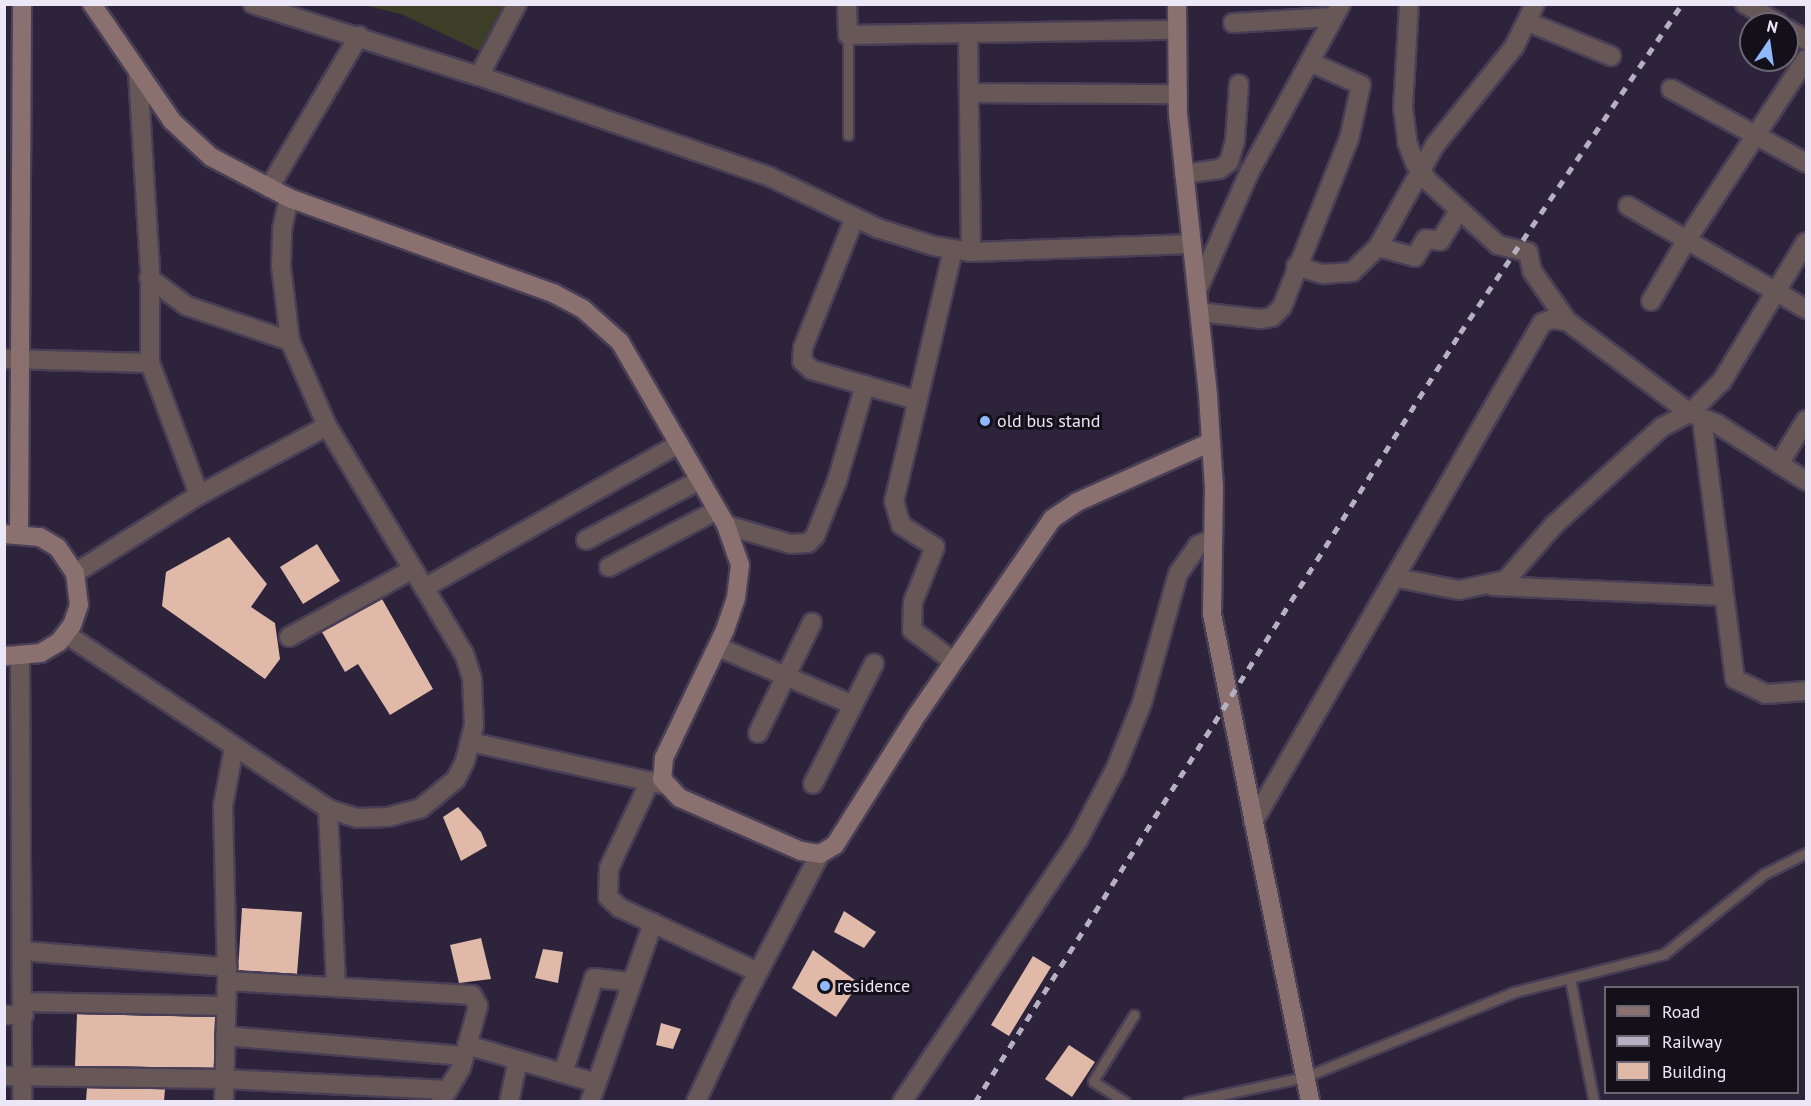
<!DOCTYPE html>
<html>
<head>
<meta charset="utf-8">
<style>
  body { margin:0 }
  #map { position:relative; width:1811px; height:1106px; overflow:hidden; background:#2d243c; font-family:"PT Sans",sans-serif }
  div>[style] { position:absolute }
  .green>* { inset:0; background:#3d3e28 }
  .building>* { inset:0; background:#e0b9a9 }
  .roads { filter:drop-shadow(2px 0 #483f56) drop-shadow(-2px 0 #483f56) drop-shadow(0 2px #483f56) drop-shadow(0 -2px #483f56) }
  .lane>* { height:9px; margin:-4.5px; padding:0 4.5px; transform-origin:4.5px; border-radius:4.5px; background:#685757 }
  .street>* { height:18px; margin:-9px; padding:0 9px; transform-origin:9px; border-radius:9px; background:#685757 }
  .secondary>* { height:18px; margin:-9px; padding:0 9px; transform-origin:9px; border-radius:9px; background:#8b7070 }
  .rail>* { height:4.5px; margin-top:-2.25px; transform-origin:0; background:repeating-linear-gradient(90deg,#b6b0c3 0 8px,transparent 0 16px) }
  .dots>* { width:16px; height:16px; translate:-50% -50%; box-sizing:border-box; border:3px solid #13101a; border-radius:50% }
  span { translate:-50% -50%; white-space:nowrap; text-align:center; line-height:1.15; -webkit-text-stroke:6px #13101a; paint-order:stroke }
  .poi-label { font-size:18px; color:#ece7f7 }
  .left { translate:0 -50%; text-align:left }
  .frame { position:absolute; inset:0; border:6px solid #ece7f7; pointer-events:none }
  .legend { position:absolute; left:1604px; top:986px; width:195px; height:108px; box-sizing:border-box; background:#13101a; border:2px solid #6a6672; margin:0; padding:8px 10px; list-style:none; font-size:18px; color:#ece7f7 }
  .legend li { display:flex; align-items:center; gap:12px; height:30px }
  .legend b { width:30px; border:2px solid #6a6672 }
  .north { position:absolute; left:1739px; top:12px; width:60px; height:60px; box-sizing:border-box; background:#13101a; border:2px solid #6a6672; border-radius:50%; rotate:13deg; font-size:16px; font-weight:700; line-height:24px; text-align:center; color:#ece7f7 }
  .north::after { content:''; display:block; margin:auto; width:21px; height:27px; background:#8fb8fd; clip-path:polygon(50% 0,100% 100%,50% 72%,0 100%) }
</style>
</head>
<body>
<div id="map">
  <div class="green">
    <div style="clip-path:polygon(364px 5px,511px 5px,486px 54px,401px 14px)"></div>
  </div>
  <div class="building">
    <div style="clip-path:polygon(229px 537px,267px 584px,251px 607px,275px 623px,280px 659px,265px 679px,162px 606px,166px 572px)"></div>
    <div style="clip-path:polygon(317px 544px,340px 581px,303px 604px,280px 567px)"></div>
    <div style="clip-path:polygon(382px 599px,433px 689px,390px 715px,358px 664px,345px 672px,322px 632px)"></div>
    <div style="clip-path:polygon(458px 807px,481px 832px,487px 846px,461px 861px,443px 817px)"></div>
    <div style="clip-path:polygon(242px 908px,302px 912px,297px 974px,238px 970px)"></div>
    <div style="clip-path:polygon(844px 911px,876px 932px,864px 948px,834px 932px)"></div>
    <div style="clip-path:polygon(481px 938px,491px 979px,459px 983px,450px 945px)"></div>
    <div style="clip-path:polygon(543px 949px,563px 952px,558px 983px,535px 978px)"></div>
    <div style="clip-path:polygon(813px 950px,859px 983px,836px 1017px,792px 988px)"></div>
    <div style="clip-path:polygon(1033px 956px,1051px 967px,1009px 1036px,991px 1025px)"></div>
    <div style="clip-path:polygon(77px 1014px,215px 1017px,214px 1068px,75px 1066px)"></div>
    <div style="clip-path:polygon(661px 1023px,681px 1029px,673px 1049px,656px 1045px)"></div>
    <div style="clip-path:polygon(1069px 1045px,1095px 1062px,1072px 1097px,1045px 1079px)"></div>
    <div style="clip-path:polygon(87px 1088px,165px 1089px,164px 1101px,86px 1101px)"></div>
  </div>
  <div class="roads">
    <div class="lane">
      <div style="left:848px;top:35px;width:100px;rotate:90deg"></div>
      <div style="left:1570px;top:979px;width:125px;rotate:79deg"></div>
      <div style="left:1125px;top:1102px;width:38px;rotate:-147deg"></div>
      <div style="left:1093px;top:1081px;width:78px;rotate:-58.2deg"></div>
      <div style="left:1188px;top:1102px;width:120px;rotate:-12.1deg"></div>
      <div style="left:1305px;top:1077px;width:226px;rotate:-22.1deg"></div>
      <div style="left:1514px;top:992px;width:155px;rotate:-14.2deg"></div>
      <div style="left:1664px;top:954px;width:128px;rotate:-38.7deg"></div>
      <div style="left:1764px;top:874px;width:47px;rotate:-26.6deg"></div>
    </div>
    <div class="street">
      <div style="left:253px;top:4px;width:237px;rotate:17.7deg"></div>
      <div style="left:479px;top:76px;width:81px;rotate:-62.2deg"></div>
      <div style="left:847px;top:4px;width:31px;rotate:88deg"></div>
      <div style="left:848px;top:35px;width:328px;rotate:-0.9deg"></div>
      <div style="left:1409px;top:4px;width:103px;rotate:93.3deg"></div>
      <div style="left:1403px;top:107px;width:35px;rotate:83deg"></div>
      <div style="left:1407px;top:142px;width:22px;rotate:69deg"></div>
      <div style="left:1415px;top:163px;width:22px;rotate:54deg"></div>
      <div style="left:1428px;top:181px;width:95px;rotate:42.4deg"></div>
      <div style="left:1498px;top:245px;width:31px;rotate:13deg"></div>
      <div style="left:1528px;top:252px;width:19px;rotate:78deg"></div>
      <div style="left:1532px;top:271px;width:61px;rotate:55deg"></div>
      <div style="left:1745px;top:4px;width:39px;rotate:30deg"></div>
      <div style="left:1528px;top:22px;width:90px;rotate:22.3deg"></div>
      <div style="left:1233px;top:23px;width:99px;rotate:-3.5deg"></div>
      <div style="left:1787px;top:29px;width:22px;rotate:30deg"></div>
      <div style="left:968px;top:33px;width:219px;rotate:89.2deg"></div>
      <div style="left:138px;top:73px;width:195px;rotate:86.5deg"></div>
      <div style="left:150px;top:268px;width:95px;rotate:90deg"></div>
      <div style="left:150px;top:363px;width:141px;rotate:69.6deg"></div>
      <div style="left:479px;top:76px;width:308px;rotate:19.1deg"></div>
      <div style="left:770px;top:177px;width:119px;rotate:25.5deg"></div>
      <div style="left:877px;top:228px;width:60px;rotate:17.5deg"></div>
      <div style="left:934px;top:246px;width:37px;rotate:9deg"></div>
      <div style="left:971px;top:252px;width:221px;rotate:-2.1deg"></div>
      <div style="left:1671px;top:89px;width:154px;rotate:28.7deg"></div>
      <div style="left:969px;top:93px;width:208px;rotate:0.3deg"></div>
      <div style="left:1184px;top:174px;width:36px;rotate:-8deg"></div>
      <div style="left:1220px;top:169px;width:11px;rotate:-38deg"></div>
      <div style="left:1229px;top:162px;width:22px;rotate:-74deg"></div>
      <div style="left:1235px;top:141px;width:57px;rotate:-86deg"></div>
      <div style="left:269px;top:188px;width:177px;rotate:-59.4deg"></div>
      <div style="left:1628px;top:206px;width:206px;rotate:30.1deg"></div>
      <div style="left:855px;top:217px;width:141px;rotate:111.7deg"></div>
      <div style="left:803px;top:348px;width:13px;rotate:94deg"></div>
      <div style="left:802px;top:361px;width:13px;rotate:42deg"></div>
      <div style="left:812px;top:370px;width:108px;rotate:16.1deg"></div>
      <div style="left:1378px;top:247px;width:38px;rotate:15deg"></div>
      <div style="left:1415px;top:257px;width:21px;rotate:-59deg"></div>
      <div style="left:1426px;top:239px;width:14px;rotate:8deg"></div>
      <div style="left:1440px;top:241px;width:36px;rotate:-58deg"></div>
      <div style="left:953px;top:250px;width:258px;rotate:103.2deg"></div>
      <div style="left:894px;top:501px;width:25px;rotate:74deg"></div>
      <div style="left:901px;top:525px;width:40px;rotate:32.9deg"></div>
      <div style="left:935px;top:547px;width:59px;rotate:111.8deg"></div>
      <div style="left:913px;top:602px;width:28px;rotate:92deg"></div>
      <div style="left:912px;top:630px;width:51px;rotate:37.1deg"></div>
      <div style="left:1296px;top:266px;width:28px;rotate:17deg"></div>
      <div style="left:1323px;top:274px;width:29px;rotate:-4deg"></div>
      <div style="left:1352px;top:272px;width:36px;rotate:-44deg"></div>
      <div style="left:1378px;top:247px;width:117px;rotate:-60.8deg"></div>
      <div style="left:1435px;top:145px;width:126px;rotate:-51.1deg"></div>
      <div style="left:1514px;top:47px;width:48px;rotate:-64deg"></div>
      <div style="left:149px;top:278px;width:47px;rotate:36.4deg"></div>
      <div style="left:187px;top:306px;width:109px;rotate:18.8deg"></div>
      <div style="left:1197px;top:291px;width:131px;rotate:-66.2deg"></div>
      <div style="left:1250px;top:171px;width:190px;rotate:-61.4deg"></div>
      <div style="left:1651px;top:301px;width:69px;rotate:-59.7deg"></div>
      <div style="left:1686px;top:241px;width:218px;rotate:-56.6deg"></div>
      <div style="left:1199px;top:312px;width:61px;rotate:6.5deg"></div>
      <div style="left:1260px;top:319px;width:12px;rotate:-9deg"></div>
      <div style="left:1272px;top:317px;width:14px;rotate:-45deg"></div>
      <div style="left:1282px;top:307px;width:181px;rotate:-68.3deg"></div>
      <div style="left:1349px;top:139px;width:55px;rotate:-77.5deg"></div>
      <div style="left:1361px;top:85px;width:56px;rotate:-155.7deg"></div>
      <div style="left:4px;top:359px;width:146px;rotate:1.6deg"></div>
      <div style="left:1702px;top:419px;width:262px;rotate:82.8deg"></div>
      <div style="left:1735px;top:679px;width:34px;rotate:26deg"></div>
      <div style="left:1766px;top:694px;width:40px;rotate:-4.3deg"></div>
      <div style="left:1779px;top:464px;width:52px;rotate:-58.5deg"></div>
      <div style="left:726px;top:525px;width:68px;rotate:16.3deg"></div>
      <div style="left:791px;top:544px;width:17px;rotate:-3deg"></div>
      <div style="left:808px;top:543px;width:10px;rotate:-45deg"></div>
      <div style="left:815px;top:536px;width:59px;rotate:-68.2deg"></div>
      <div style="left:837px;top:481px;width:100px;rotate:-73.7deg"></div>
      <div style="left:586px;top:540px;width:127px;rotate:-27.8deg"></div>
      <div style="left:609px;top:567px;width:122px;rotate:-27.8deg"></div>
      <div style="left:75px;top:573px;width:146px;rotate:-32.2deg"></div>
      <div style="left:199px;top:495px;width:145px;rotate:-28.3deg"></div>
      <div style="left:1397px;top:578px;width:63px;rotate:11deg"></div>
      <div style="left:1459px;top:590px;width:48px;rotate:-12deg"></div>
      <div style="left:1506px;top:580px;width:73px;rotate:-48.9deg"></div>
      <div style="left:1554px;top:525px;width:146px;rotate:-42.2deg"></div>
      <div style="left:1662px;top:427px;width:31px;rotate:-27deg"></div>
      <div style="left:1690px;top:413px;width:45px;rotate:-45deg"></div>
      <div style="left:1722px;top:381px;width:162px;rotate:-58.9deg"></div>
      <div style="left:1493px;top:586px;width:229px;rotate:2.5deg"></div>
      <div style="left:424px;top:588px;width:293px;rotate:-29.5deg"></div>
      <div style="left:66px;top:634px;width:315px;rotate:33.7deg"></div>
      <div style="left:328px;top:809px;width:30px;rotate:17deg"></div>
      <div style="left:357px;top:818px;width:31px;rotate:-2deg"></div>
      <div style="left:388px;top:817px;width:34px;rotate:-15deg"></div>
      <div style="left:421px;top:808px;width:45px;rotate:-39.6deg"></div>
      <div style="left:456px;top:779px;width:20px;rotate:-63deg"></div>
      <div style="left:465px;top:761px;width:36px;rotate:-76deg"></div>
      <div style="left:474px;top:726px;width:48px;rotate:-92.4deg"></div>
      <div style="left:472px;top:678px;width:25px;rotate:-108deg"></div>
      <div style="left:464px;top:654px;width:266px;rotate:-121deg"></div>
      <div style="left:327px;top:426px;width:93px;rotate:-113.5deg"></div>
      <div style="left:290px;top:341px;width:77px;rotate:-96.8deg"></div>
      <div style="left:281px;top:265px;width:36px;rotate:-88deg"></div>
      <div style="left:282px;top:229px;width:32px;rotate:-77deg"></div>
      <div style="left:289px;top:637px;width:141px;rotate:-28.7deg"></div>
      <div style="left:718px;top:647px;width:147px;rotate:23.2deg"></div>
      <div style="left:20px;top:657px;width:445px;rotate:89.7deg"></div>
      <div style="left:758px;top:733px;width:123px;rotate:-63.9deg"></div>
      <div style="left:470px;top:742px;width:196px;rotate:12.4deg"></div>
      <div style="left:650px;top:781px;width:96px;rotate:115.2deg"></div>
      <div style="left:609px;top:868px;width:29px;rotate:92deg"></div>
      <div style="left:608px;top:897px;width:16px;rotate:43deg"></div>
      <div style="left:620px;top:908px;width:152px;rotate:24.9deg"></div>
      <div style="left:813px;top:784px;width:135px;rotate:-63.1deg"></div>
      <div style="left:328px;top:809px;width:177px;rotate:87.4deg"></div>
      <div style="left:1253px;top:822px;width:577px;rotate:-59.92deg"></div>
      <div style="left:1542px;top:323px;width:11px;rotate:-22deg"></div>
      <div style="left:1552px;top:319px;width:15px;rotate:8deg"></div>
      <div style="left:1567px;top:321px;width:154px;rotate:36.8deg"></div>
      <div style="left:1690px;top:413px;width:29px;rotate:22deg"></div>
      <div style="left:1717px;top:424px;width:106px;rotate:32.6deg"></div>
      <div style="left:22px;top:951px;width:206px;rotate:4.5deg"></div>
      <div style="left:227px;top:981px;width:245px;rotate:3.3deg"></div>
      <div style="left:472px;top:995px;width:13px;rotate:61deg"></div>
      <div style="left:478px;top:1006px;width:64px;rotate:105.3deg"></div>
      <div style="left:461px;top:1068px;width:39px;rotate:121deg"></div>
      <div style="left:24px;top:1002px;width:202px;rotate:1.1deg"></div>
      <div style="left:4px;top:1015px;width:20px"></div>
      <div style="left:225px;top:1036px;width:240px;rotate:4.8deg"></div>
      <div style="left:467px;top:1045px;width:134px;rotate:16.4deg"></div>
      <div style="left:563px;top:1073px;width:100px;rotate:-71.9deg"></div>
      <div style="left:594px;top:978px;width:37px;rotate:6deg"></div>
      <div style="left:4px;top:1076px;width:220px;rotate:0.8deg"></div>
      <div style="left:224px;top:1079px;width:224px;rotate:2.8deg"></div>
      <div style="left:224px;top:1102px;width:121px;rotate:-88.6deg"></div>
      <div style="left:227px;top:981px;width:175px;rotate:-91.3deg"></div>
      <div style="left:223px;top:806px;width:59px;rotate:-79.3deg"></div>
      <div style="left:509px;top:1102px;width:43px;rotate:-77.9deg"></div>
      <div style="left:590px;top:1102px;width:190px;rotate:-70.6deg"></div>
      <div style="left:696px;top:1102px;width:107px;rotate:-65.1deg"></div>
      <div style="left:741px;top:1005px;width:170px;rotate:-62.4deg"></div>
      <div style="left:902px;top:1102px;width:316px;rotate:-56.1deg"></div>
      <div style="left:1078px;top:840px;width:81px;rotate:-62.2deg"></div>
      <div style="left:1116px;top:768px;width:70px;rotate:-68.2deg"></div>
      <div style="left:1142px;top:703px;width:134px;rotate:-74.4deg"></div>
      <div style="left:1178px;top:574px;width:35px;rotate:-55deg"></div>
      <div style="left:1198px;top:545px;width:16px;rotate:-22deg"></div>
    </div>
    <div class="secondary">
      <div style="left:92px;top:4px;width:142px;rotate:55.6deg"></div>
      <div style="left:172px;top:121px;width:53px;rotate:42.7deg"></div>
      <div style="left:211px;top:157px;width:88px;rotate:27.7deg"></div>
      <div style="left:289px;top:198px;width:281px;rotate:19.8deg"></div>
      <div style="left:553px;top:293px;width:34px;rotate:28deg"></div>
      <div style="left:583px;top:309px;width:50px;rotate:41.7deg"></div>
      <div style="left:620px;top:342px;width:211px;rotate:59.9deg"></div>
      <div style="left:726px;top:525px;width:42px;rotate:70.7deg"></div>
      <div style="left:740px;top:565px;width:33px;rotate:97deg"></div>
      <div style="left:736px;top:598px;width:34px;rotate:109deg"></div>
      <div style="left:725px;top:630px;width:142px;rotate:115.5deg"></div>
      <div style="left:664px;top:758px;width:21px;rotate:95deg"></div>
      <div style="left:662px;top:779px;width:26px;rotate:47deg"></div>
      <div style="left:680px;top:798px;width:132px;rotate:23.7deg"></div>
      <div style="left:801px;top:851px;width:19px;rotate:9deg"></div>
      <div style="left:820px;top:854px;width:17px;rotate:-31deg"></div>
      <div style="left:835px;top:845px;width:154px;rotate:-57.8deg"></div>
      <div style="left:917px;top:715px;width:238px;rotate:-55.4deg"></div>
      <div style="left:1052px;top:519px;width:30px;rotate:-34deg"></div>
      <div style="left:1077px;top:502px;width:147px;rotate:-24.1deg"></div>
      <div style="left:1177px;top:4px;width:110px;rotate:89.5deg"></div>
      <div style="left:1178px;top:114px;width:283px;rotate:83.9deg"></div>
      <div style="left:1208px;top:395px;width:92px;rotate:86.3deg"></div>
      <div style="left:1214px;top:487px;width:127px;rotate:90.9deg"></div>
      <div style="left:1212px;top:614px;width:498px;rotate:78.6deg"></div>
      <div style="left:19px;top:532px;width:528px;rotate:-89.67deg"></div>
      <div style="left:4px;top:534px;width:36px;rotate:5deg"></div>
      <div style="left:40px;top:537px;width:21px;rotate:31deg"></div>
      <div style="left:58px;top:548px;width:30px;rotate:56deg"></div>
      <div style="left:75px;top:573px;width:32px;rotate:83deg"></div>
      <div style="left:79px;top:605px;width:21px;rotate:109deg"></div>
      <div style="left:72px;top:625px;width:21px;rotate:127deg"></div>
      <div style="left:59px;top:642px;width:21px;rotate:149deg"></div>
      <div style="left:41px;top:653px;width:37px;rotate:175deg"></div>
    </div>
  </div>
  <div class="rail">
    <div style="left:975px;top:1102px;width:909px;rotate:-57.76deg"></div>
    <div style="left:1460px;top:333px;width:397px;rotate:-56deg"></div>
  </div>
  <div class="dots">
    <div style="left:985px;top:421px;background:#8fb8fd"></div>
    <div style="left:825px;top:986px;background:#8fb8fd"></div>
  </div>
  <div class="poi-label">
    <span class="left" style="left:997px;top:421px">old bus stand</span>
    <span class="left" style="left:837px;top:986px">residence</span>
  </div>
  <div class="frame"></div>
  <ul class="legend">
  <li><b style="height:8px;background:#8b7070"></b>Road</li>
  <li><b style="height:8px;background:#b6b0c3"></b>Railway</li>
  <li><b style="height:16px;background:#e0b9a9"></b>Building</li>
  </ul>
  <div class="north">N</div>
</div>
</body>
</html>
